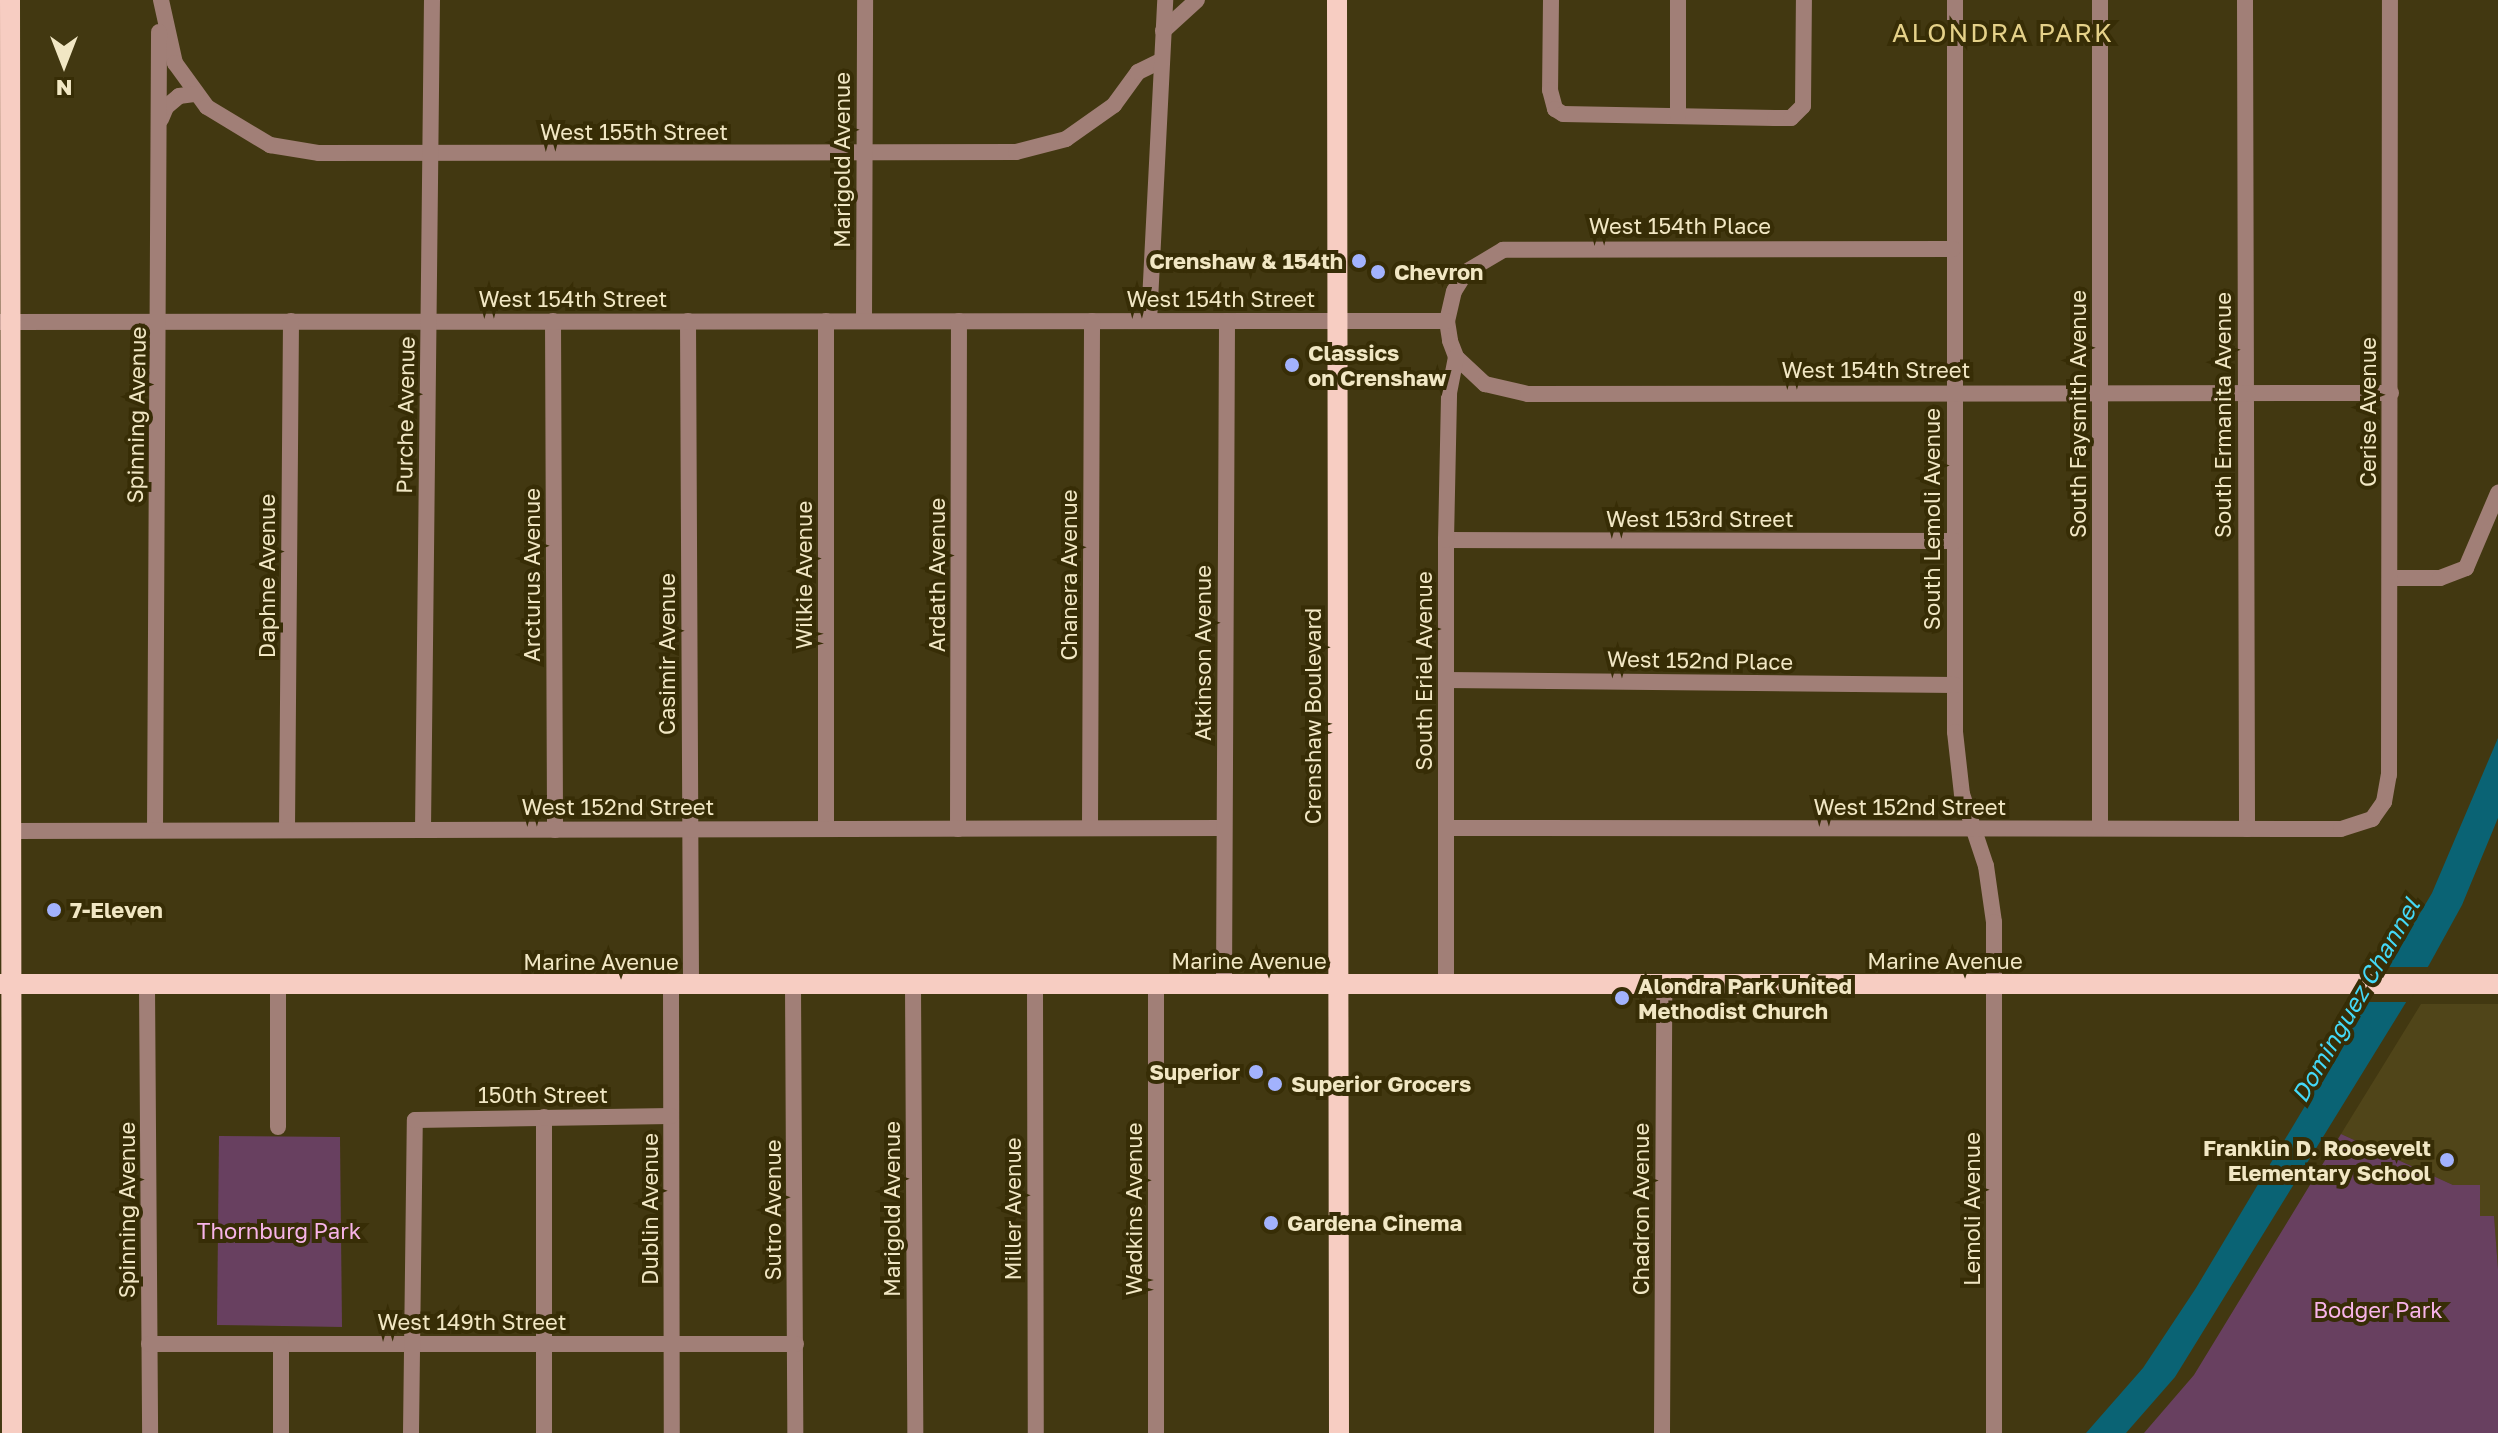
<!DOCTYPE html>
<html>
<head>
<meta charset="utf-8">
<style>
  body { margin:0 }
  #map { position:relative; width:2498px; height:1433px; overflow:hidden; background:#423811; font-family:"Golos Text",sans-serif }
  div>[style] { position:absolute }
  .built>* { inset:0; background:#504519 }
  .green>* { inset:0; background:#684060 }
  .water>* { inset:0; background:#0a6374 }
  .pier>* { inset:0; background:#423811 }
  .minor>* { height:16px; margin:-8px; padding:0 8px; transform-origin:8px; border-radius:8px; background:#a17f77 }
  .major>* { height:20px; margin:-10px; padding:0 10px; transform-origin:10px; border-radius:10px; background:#f7cdc2 }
  .dots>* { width:22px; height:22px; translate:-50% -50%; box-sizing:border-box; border:4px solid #372d06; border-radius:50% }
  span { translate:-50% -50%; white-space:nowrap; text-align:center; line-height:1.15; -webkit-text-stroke:8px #372d06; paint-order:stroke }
  .street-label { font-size:22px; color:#f1e7c4 }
  .poi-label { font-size:22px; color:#f1e7c4; font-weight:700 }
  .right { translate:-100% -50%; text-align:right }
  .left { translate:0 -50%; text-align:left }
  .park-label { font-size:22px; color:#f8b4e9 }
  .water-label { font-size:24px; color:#44d9f7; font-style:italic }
  .quarter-label { font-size:26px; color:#e5d189; letter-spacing:2px }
  .north { position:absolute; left:24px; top:24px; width:80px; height:80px; -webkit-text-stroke:6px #372d06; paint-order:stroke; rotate:180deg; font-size:22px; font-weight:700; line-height:32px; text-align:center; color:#f1e7c4 }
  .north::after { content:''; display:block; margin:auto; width:28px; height:36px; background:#f1e7c4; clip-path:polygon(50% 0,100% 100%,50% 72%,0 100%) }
</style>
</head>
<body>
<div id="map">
  <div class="built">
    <div style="clip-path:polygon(2421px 1004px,2498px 1004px,2498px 1269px,2494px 1217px,2480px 1216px,2480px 1185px,2453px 1185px,2341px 1134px)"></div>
  </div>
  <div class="green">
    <div style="clip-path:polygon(2341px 1134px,2453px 1185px,2480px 1185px,2480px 1216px,2494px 1216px,2498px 1269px,2498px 1433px,2144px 1433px,2194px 1375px)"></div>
    <div style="clip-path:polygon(219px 1136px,340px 1137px,342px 1327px,217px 1325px)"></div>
  </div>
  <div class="water">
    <div style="clip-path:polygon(2498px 738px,2498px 818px,2462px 905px,2429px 965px,2175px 1377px,2126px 1433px,2086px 1433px,2143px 1368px,2196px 1288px,2390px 964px,2432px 893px)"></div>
  </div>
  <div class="pier">
    <div style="clip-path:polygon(2384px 967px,2431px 967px,2409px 1002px,2362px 1002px)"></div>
  </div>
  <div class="minor">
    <div style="left:161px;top:0;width:65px;rotate:77.5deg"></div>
    <div style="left:175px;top:63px;width:54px;rotate:54deg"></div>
    <div style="left:207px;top:107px;width:74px;rotate:31.1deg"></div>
    <div style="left:270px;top:145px;width:50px;rotate:9.3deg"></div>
    <div style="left:319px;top:153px;width:697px;rotate:-0.08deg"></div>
    <div style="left:1016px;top:152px;width:52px;rotate:-14.6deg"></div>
    <div style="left:1066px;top:139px;width:59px;rotate:-35.3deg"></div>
    <div style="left:1114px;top:105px;width:41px;rotate:-54deg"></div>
    <div style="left:1138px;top:72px;width:25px;rotate:-26deg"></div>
    <div style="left:1551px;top:0;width:90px;rotate:90.6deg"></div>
    <div style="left:1550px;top:90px;width:20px;rotate:75deg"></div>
    <div style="left:1555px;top:109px;width:9px;rotate:32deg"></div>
    <div style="left:1563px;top:114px;width:212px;rotate:1.1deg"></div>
    <div style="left:1775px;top:118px;width:16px"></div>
    <div style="left:1791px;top:118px;width:17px;rotate:-45deg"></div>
    <div style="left:1803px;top:106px;width:106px;rotate:-89.5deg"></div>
    <div style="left:1955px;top:0;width:732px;rotate:90deg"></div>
    <div style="left:1955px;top:732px;width:62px;rotate:83.6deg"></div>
    <div style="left:1962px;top:794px;width:76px;rotate:71.6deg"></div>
    <div style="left:1986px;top:866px;width:57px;rotate:81.9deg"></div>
    <div style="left:1994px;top:922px;width:511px;rotate:90deg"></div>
    <div style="left:2245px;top:0;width:829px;rotate:89.86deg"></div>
    <div style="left:1163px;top:31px;width:46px;rotate:-42.4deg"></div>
    <div style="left:1678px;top:116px;width:116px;rotate:-90deg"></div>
    <div style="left:161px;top:119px;width:13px;rotate:-67deg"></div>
    <div style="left:166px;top:107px;width:17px;rotate:-40deg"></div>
    <div style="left:179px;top:96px;width:17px;rotate:-7deg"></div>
    <div style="left:1953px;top:249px;width:450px;rotate:179.9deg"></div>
    <div style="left:1503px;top:250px;width:43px;rotate:149.3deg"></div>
    <div style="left:1466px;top:272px;width:22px;rotate:122deg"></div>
    <div style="left:1454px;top:291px;width:31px;rotate:103deg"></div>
    <div style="left:1447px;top:321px;width:20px;rotate:81deg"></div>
    <div style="left:1450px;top:341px;width:17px;rotate:69deg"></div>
    <div style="left:1456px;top:357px;width:40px;rotate:43deg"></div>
    <div style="left:1485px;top:384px;width:44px;rotate:13.1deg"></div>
    <div style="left:1528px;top:394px;width:863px;rotate:-0.07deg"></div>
    <div style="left:553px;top:321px;width:509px;rotate:89.77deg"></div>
    <div style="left:688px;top:321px;width:665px;rotate:89.74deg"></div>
    <div style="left:864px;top:321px;width:321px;rotate:-89.8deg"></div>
    <div style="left:1149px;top:321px;width:321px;rotate:-87.1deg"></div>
    <div style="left:0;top:322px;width:1447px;rotate:-0.04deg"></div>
    <div style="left:1446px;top:540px;width:509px;rotate:0.11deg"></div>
    <div style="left:2390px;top:578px;width:50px"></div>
    <div style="left:2440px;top:578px;width:28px;rotate:-21deg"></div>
    <div style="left:2466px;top:568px;width:82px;rotate:-66.9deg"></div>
    <div style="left:1446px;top:680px;width:509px;rotate:0.56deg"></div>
    <div style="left:1090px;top:828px;width:507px;rotate:-89.77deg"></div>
    <div style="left:1446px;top:828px;width:895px;rotate:0.06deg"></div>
    <div style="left:2341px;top:829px;width:33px;rotate:-18deg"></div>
    <div style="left:2372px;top:819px;width:21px;rotate:-55deg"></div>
    <div style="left:2384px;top:802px;width:27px;rotate:-80deg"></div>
    <div style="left:2389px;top:775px;width:775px;rotate:-89.93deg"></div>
    <div style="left:2100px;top:828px;width:828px;rotate:-90deg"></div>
    <div style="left:826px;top:829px;width:508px;rotate:-90deg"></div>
    <div style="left:958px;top:829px;width:508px;rotate:-89.89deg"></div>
    <div style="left:155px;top:830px;width:798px;rotate:-89.71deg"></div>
    <div style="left:287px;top:830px;width:509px;rotate:-89.55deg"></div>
    <div style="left:423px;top:830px;width:830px;rotate:-89.38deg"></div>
    <div style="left:11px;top:831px;width:1213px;rotate:-0.14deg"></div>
    <div style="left:1035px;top:985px;width:448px;rotate:89.9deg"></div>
    <div style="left:1156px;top:985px;width:448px;rotate:90deg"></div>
    <div style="left:1224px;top:985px;width:664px;rotate:-89.74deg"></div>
    <div style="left:1446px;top:985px;width:445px;rotate:-90deg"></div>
    <div style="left:1446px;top:540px;width:147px;rotate:-88.8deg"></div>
    <div style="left:1449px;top:393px;width:37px;rotate:-79deg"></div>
    <div style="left:147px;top:986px;width:447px;rotate:89.6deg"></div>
    <div style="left:278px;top:986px;width:141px;rotate:90deg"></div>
    <div style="left:671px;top:986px;width:447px;rotate:89.9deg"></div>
    <div style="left:793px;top:986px;width:447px;rotate:89.7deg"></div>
    <div style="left:913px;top:986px;width:447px;rotate:89.7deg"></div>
    <div style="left:544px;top:1117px;width:316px;rotate:90deg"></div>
    <div style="left:149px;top:1344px;width:647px"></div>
    <div style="left:281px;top:1344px;width:89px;rotate:90deg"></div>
    <div style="left:411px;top:1433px;width:313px;rotate:-89.3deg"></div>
    <div style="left:415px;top:1120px;width:256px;rotate:-0.9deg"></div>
    <div style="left:1662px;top:1433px;width:448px;rotate:-89.7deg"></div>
  </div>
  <div class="major">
    <div style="left:10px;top:0;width:1433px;rotate:89.92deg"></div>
    <div style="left:1337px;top:0;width:1433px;rotate:89.92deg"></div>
    <div style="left:0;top:984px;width:2498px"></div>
  </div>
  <div class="dots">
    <div style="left:1359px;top:261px;background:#a2b2fd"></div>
    <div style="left:1378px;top:272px;background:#a2b2fd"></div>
    <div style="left:1292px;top:365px;background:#a2b2fd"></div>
    <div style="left:54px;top:910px;background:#a2b2fd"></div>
    <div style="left:1622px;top:998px;background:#a2b2fd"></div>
    <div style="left:1256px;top:1072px;background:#a2b2fd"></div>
    <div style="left:1275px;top:1084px;background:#a2b2fd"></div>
    <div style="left:2447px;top:1160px;background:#a2b2fd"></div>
    <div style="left:1271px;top:1223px;background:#a2b2fd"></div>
  </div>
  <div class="street-label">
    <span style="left:634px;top:132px">West 155th Street</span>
    <span style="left:842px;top:160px;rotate:-90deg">Marigold Avenue</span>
    <span style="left:1680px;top:226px">West 154th Place</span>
    <span style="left:573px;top:299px">West 154th Street</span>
    <span style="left:1221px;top:299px">West 154th Street</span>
    <span style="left:1876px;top:370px">West 154th Street</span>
    <span style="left:2368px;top:412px;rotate:-90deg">Cerise Avenue</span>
    <span style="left:2078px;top:414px;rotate:-90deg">South Faysmith Avenue</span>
    <span style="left:136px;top:415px;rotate:-89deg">Spinning Avenue</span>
    <span style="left:405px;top:415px;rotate:-89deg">Purche Avenue</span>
    <span style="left:2223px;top:415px;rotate:-90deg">South Ermanita Avenue</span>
    <span style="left:1700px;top:519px">West 153rd Street</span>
    <span style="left:1932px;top:519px;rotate:-90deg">South Lemoli Avenue</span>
    <span style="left:532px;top:575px;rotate:-90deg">Arcturus Avenue</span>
    <span style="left:804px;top:575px;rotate:-90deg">Wilkie Avenue</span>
    <span style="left:937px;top:575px;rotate:-90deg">Ardath Avenue</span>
    <span style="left:1069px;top:575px;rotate:-90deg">Chanera Avenue</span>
    <span style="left:267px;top:576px;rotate:-90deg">Daphne Avenue</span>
    <span style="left:1203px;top:653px;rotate:-90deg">Atkinson Avenue</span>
    <span style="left:667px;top:654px;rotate:-90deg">Casimir Avenue</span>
    <span style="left:1700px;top:660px;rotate:1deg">West 152nd Place</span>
    <span style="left:1424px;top:671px;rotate:-90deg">South Eriel Avenue</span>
    <span style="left:1313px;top:716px;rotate:-90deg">Crenshaw Boulevard</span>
    <span style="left:618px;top:807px">West 152nd Street</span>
    <span style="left:1910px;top:807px">West 152nd Street</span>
    <span style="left:1249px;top:961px">Marine Avenue</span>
    <span style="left:1945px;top:961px">Marine Avenue</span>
    <span style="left:601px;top:962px">Marine Avenue</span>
    <span style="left:543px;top:1095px">150th Street</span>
    <span style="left:650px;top:1209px;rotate:-90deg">Dublin Avenue</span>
    <span style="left:892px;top:1209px;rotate:-90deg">Marigold Avenue</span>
    <span style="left:1013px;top:1209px;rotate:-90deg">Miller Avenue</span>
    <span style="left:1134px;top:1209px;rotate:-90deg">Wadkins Avenue</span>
    <span style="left:1641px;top:1209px;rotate:-90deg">Chadron Avenue</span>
    <span style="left:1972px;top:1209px;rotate:-90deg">Lemoli Avenue</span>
    <span style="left:127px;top:1210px;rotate:-90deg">Spinning Avenue</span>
    <span style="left:773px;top:1210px;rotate:-90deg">Sutro Avenue</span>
    <span style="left:472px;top:1322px">West 149th Street</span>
  </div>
  <div class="poi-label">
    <span class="right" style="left:1343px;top:261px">Crenshaw &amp; 154th</span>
    <span class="left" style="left:1394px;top:272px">Chevron</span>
    <span class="left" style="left:1308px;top:365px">Classics<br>on Crenshaw</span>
    <span class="left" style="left:70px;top:910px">7-Eleven</span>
    <span class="left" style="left:1638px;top:998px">Alondra Park United<br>Methodist Church</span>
    <span class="right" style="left:1240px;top:1072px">Superior</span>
    <span class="left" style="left:1291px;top:1084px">Superior Grocers</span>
    <span class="right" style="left:2431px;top:1160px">Franklin D. Roosevelt<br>Elementary School</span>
    <span class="left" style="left:1287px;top:1223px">Gardena Cinema</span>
  </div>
  <div class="park-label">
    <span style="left:279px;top:1231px">Thornburg Park</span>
    <span style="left:2378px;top:1310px">Bodger Park</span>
  </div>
  <div class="water-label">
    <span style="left:2355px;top:1000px;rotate:-60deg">Dominguez Channel</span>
  </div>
  <div class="quarter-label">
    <span style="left:2003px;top:33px">ALONDRA PARK</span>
  </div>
  <div class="north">N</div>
</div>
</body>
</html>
